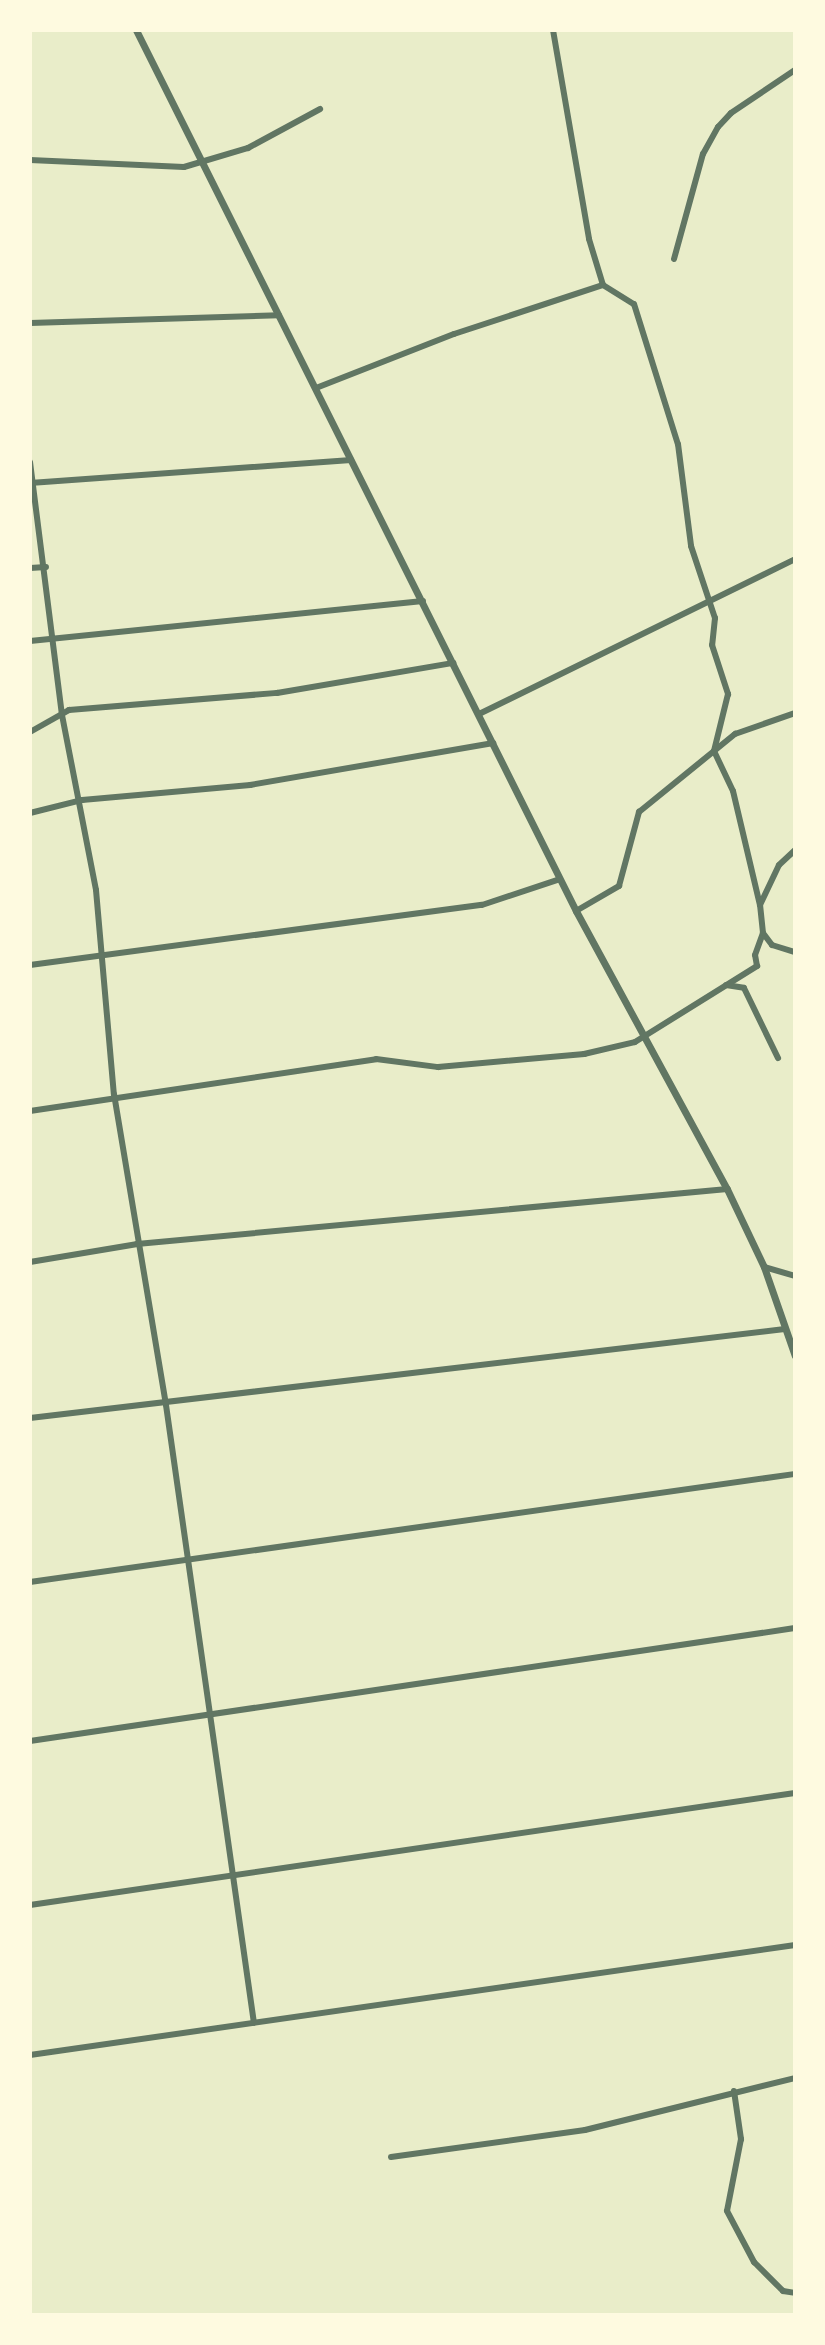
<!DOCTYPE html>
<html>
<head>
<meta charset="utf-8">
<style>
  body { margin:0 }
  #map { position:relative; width:825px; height:2345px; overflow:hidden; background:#e9edc9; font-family:"Open Sans",sans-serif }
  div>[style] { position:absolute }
  .minor>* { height:6px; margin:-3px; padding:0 3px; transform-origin:3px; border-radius:3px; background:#617663 }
  .tertiary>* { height:7px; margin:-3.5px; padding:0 3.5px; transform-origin:3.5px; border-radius:3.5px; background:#617663 }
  span { translate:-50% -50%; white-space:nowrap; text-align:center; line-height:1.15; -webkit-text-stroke:6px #fefae0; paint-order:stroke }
  .frame { position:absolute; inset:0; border:32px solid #fefae0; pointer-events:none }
</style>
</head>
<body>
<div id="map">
  <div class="minor">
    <div style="left:553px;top:30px;width:212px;rotate:80.2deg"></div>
    <div style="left:589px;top:239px;width:48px;rotate:73.1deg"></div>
    <div style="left:603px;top:285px;width:36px;rotate:32deg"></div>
    <div style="left:634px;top:304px;width:147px;rotate:72.6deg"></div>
    <div style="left:678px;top:444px;width:103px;rotate:82.7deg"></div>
    <div style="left:691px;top:546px;width:76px;rotate:71.6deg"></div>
    <div style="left:715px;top:618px;width:27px;rotate:96deg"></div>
    <div style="left:712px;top:645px;width:52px;rotate:71.9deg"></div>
    <div style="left:728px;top:694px;width:59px;rotate:103.8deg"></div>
    <div style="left:714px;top:751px;width:44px;rotate:64.6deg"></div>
    <div style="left:733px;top:791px;width:117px;rotate:76.7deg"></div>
    <div style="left:30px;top:160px;width:154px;rotate:2.6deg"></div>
    <div style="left:184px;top:167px;width:67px;rotate:-16.5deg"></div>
    <div style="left:248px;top:148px;width:82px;rotate:-28.4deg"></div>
    <div style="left:674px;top:259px;width:109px;rotate:-74.6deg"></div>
    <div style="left:703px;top:154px;width:31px;rotate:-61deg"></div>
    <div style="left:718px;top:127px;width:19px;rotate:-47deg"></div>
    <div style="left:731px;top:113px;width:77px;rotate:-33.9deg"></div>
    <div style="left:30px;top:323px;width:249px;rotate:-1.8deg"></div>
    <div style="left:316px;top:388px;width:148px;rotate:-21.4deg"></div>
    <div style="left:454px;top:334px;width:157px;rotate:-18.2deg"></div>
    <div style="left:30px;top:462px;width:255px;rotate:82.8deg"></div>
    <div style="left:62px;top:715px;width:178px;rotate:79deg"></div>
    <div style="left:96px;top:890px;width:205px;rotate:85deg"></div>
    <div style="left:114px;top:1094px;width:315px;rotate:80.5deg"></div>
    <div style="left:166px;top:1405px;width:624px;rotate:81.9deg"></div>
    <div style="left:30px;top:483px;width:322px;rotate:-4.1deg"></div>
    <div style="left:30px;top:568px;width:16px;rotate:-4deg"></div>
    <div style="left:30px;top:641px;width:395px;rotate:-5.8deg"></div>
    <div style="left:479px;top:714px;width:352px;rotate:-26.1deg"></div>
    <div style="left:30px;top:732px;width:45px;rotate:-29.4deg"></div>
    <div style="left:69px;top:710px;width:209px;rotate:-4.7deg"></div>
    <div style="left:277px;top:693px;width:179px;rotate:-9.7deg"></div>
    <div style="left:30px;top:813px;width:54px;rotate:-14deg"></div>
    <div style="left:82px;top:800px;width:169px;rotate:-5.1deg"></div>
    <div style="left:250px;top:785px;width:247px;rotate:-9.8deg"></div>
    <div style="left:576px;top:911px;width:50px;rotate:-30.2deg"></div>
    <div style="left:619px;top:886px;width:77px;rotate:-74.9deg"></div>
    <div style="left:639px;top:812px;width:124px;rotate:-39.1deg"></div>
    <div style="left:735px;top:734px;width:64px;rotate:-19.3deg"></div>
    <div style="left:763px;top:933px;width:15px;rotate:53deg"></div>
    <div style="left:772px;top:945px;width:24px;rotate:17deg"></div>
    <div style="left:30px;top:965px;width:456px;rotate:-7.6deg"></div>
    <div style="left:482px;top:905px;width:82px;rotate:-18.4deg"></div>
    <div style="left:726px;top:985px;width:18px;rotate:9deg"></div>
    <div style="left:744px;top:988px;width:78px;rotate:64.1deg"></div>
    <div style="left:30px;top:1111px;width:350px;rotate:-8.5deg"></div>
    <div style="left:376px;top:1059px;width:63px;rotate:7.4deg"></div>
    <div style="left:438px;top:1067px;width:147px;rotate:-5.1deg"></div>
    <div style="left:584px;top:1054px;width:52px;rotate:-13.2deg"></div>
    <div style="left:635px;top:1042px;width:144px;rotate:-31.9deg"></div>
    <div style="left:757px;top:966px;width:11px;rotate:-100deg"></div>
    <div style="left:755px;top:955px;width:23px;rotate:-70deg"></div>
    <div style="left:763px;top:933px;width:28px;rotate:-96deg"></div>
    <div style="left:760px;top:905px;width:44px;rotate:-64.6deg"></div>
    <div style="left:779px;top:865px;width:22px;rotate:-43deg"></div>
    <div style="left:30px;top:1262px;width:109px;rotate:-9.5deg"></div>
    <div style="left:137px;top:1244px;width:593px;rotate:-5.33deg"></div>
    <div style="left:764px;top:1267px;width:32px;rotate:16deg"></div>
    <div style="left:30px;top:1418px;width:760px;rotate:-6.72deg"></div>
    <div style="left:30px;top:1582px;width:773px;rotate:-8.04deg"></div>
    <div style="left:30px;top:1741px;width:773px;rotate:-8.4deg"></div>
    <div style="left:30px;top:1905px;width:773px;rotate:-8.33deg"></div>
    <div style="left:30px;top:2055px;width:773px;rotate:-8.18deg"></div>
    <div style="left:734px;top:2091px;width:49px;rotate:81.7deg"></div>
    <div style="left:741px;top:2139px;width:73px;rotate:101deg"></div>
    <div style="left:727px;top:2211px;width:58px;rotate:62.1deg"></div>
    <div style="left:754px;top:2262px;width:41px;rotate:45deg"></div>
    <div style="left:783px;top:2291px;width:12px;rotate:9deg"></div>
    <div style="left:391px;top:2157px;width:196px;rotate:-7.9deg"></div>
    <div style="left:585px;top:2130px;width:216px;rotate:-13.9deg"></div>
  </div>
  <div class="tertiary">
    <div style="left:136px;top:30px;width:985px;rotate:63.46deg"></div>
    <div style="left:576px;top:911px;width:316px;rotate:61.5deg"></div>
    <div style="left:727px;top:1189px;width:86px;rotate:64.6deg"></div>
    <div style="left:764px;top:1267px;width:94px;rotate:70.8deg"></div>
  </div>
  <div class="frame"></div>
</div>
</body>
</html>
